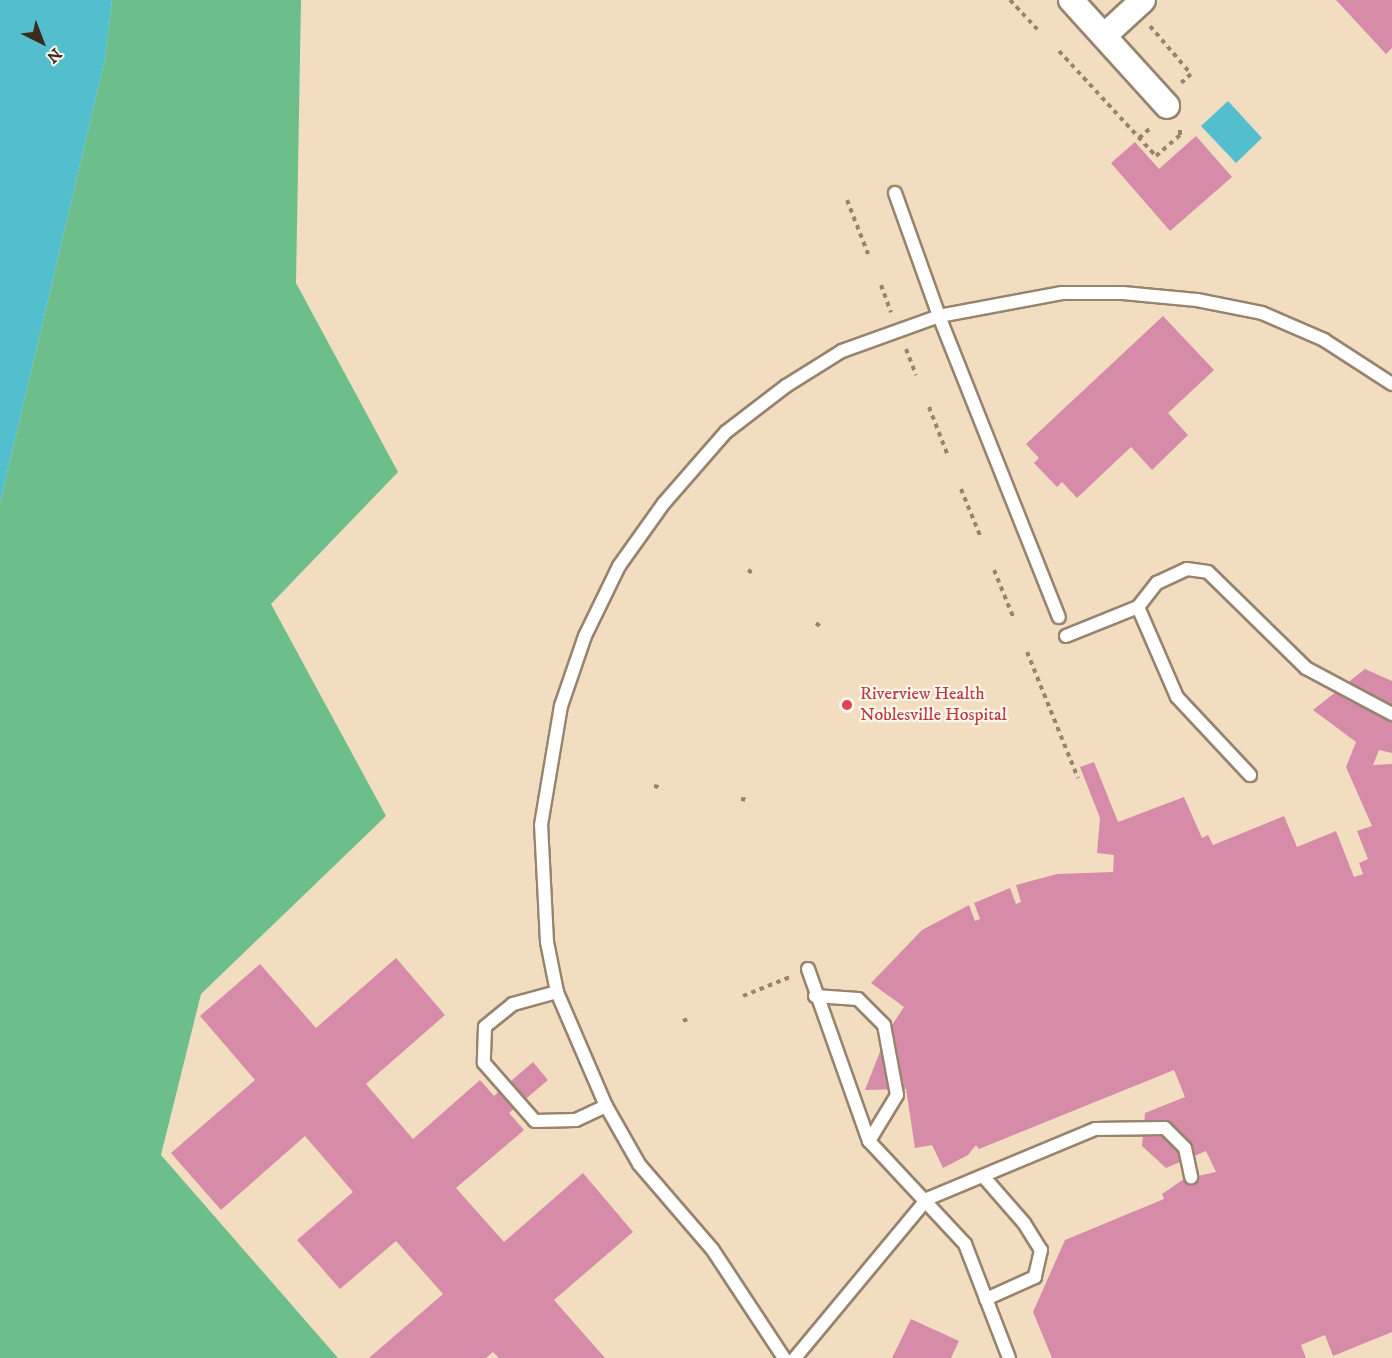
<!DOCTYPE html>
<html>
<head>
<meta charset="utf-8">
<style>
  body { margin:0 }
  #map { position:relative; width:1392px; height:1358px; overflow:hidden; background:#f3ddc0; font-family:"IM FELL DW Pica",serif }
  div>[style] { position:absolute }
  .forest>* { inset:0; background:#6cbe8b }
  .water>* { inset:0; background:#53bfce }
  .building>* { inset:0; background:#d68ba8 }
  .path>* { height:4px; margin-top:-2px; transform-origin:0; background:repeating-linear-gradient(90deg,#97846f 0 4.5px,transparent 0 9px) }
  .roads { filter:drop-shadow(2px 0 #97846f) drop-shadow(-2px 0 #97846f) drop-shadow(0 2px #97846f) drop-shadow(0 -2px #97846f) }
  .lane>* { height:12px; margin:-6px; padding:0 6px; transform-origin:6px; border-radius:6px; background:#fff }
  .street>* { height:24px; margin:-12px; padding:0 12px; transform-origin:12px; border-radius:12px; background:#fff }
  .dots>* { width:16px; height:16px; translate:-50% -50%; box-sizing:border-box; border:3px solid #fbf7ec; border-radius:50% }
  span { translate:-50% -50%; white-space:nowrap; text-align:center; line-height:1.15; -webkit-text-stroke:4.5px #fbf7ec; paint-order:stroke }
  .health-label { font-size:18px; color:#be3a42 }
  .left { translate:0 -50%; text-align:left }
  .north { position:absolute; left:12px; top:12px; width:60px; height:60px; -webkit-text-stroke:4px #fbf7ec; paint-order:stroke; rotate:138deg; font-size:16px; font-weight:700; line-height:24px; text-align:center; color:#3b2a1e }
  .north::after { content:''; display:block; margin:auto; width:21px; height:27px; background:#3b2a1e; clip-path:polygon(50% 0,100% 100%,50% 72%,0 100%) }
</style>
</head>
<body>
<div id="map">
  <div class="forest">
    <div style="clip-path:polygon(112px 0,301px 0,296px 283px,398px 472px,271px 604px,386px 816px,201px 994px,161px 1155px,338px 1358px,0 1358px,0 503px,105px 59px)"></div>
  </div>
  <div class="water">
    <div style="clip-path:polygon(0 0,112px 0,105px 59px,0 503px)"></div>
    <div style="clip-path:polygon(1228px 101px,1262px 138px,1236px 163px,1201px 126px)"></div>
  </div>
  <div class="building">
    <div style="clip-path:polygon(1336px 0,1392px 0,1392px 48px,1386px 54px)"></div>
    <div style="clip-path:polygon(1196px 136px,1232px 177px,1170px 231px,1111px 163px,1135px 142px,1159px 169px)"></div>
    <div style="clip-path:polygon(1163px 316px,1214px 370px,1168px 413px,1188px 435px,1152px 470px,1131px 447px,1077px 498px,1062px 482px,1057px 487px,1034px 463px,1039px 458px,1026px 444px)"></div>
    <div style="clip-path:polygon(1365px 669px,1392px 681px,1392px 753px,1379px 750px,1373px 765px,1392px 764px,1392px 1332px,1333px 1356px,1325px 1335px,1301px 1345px,1306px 1358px,1052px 1358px,1033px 1312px,1065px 1240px,1164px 1199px,1162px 1194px,1184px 1179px,1216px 1172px,1206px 1151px,1166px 1168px,1142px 1146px,1145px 1113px,1185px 1097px,1174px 1070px,979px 1149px,976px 1145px,968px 1155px,943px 1168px,932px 1145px,915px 1148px,906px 1089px,865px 1090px,888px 1031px,904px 1007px,871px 983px,922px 930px,969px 905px,975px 921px,980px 919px,974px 903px,1010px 888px,1016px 904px,1021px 902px,1016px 885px,1057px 874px,1113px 872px,1114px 855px,1097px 853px,1100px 818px,1080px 767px,1094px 762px,1118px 822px,1184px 797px,1202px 838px,1208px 835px,1213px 845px,1284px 816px,1297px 847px,1336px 831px,1354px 877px,1363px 874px,1359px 863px,1368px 859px,1357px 831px,1372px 826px,1346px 767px,1356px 742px,1313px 710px)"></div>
    <div style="clip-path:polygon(396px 958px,445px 1015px,366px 1084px,413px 1139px,480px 1080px,494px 1096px,533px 1062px,548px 1080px,509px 1113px,524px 1130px,456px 1188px,504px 1242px,583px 1173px,633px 1232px,554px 1300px,605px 1358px,499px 1358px,493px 1352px,486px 1358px,369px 1358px,443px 1294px,396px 1241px,340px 1289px,297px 1240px,353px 1192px,305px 1136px,221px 1210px,171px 1153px,255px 1080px,200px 1016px,260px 964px,316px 1028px)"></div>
    <div style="clip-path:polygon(911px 1319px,959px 1341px,951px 1358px,892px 1358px)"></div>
  </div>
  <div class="path">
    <div style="left:1010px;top:0;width:40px;rotate:47deg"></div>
    <div style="left:1150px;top:26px;width:63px;rotate:49.5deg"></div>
    <div style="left:1191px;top:74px;width:13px;rotate:138deg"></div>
    <div style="left:1059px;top:51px;width:143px;rotate:47.3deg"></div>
    <div style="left:1156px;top:156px;width:32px;rotate:-41deg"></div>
    <div style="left:1180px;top:135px;width:7px;rotate:-90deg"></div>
    <div style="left:1139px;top:138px;width:18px;rotate:-41deg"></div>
    <div style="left:847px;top:200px;width:58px;rotate:68.7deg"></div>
    <div style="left:881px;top:285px;width:29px;rotate:70deg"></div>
    <div style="left:906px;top:349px;width:28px;rotate:69deg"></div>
    <div style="left:929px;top:407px;width:53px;rotate:68.8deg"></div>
    <div style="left:961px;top:489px;width:53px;rotate:67.8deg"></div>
    <div style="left:748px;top:570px;width:7px;rotate:34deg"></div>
    <div style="left:994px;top:570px;width:53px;rotate:67.8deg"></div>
    <div style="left:816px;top:623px;width:8px;rotate:40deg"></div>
    <div style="left:1027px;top:652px;width:136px;rotate:68deg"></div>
    <div style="left:654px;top:786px;width:9px;rotate:13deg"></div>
    <div style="left:741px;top:799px;width:8px;rotate:7deg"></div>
    <div style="left:743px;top:996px;width:51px;rotate:-22deg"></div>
    <div style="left:683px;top:1021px;width:8px;rotate:-23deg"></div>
  </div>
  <div class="roads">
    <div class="lane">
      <div style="left:895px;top:193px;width:131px;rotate:70.3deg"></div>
      <div style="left:939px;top:316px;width:324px;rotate:68.3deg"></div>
      <div style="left:1138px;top:607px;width:98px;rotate:66.6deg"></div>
      <div style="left:1177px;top:697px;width:107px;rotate:46.9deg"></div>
      <div style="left:1066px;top:636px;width:78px;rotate:-21.9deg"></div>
      <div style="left:1138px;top:607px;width:31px;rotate:-52deg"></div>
      <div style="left:1157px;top:583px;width:33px;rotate:-25deg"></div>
      <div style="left:1187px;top:569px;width:21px;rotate:8deg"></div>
      <div style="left:1208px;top:572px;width:137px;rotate:44.4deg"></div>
      <div style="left:1306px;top:668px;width:98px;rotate:28.1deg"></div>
      <div style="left:808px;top:969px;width:182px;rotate:70.5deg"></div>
      <div style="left:869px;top:1141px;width:141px;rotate:47deg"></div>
      <div style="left:965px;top:1244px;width:122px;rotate:68.9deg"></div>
      <div style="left:557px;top:992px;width:46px;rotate:164.7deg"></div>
      <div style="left:513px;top:1004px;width:36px;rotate:141deg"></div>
      <div style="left:485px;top:1027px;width:36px;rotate:92deg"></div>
      <div style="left:484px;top:1063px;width:77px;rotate:48.7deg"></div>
      <div style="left:535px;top:1121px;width:41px;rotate:-1.4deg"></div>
      <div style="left:576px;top:1120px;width:33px;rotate:-25deg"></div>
      <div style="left:815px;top:996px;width:43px;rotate:4deg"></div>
      <div style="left:858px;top:999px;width:37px;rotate:45deg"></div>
      <div style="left:884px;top:1025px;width:71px;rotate:79.5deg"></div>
      <div style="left:897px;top:1095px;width:54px;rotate:121.3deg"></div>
      <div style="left:983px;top:1176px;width:62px;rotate:48.9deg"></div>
      <div style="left:1024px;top:1223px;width:32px;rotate:58deg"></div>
      <div style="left:1041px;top:1250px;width:28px;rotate:103deg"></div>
      <div style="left:1035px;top:1277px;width:54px;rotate:155.8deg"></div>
      <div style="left:784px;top:1358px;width:131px;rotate:-123.4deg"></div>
      <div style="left:712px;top:1249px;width:112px;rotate:-130.7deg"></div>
      <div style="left:639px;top:1164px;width:67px;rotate:-119.6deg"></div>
      <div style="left:606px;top:1106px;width:124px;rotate:-113.3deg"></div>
      <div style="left:557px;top:992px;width:51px;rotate:-101.3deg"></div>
      <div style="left:547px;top:942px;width:117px;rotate:-92.9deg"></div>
      <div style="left:541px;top:825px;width:121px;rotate:-80.5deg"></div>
      <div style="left:561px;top:706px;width:74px;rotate:-71.1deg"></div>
      <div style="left:585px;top:636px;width:78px;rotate:-64.1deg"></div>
      <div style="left:619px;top:566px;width:77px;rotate:-54.5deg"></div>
      <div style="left:664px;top:503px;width:94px;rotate:-48.9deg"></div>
      <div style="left:726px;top:432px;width:76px;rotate:-37.5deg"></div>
      <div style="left:786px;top:386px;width:66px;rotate:-32deg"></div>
      <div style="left:842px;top:351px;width:103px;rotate:-19.8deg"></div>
      <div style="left:939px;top:316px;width:125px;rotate:-10.6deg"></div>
      <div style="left:1062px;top:293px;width:61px"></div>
      <div style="left:1123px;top:293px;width:74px;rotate:5.4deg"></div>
      <div style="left:1197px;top:300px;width:66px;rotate:11.3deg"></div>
      <div style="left:1262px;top:313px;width:68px;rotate:23.5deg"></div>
      <div style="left:1324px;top:340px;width:81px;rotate:32.9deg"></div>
      <div style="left:795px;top:1358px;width:207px;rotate:-50.3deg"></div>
      <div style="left:927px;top:1199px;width:182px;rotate:-22.6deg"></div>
      <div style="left:1095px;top:1129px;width:70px;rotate:-0.8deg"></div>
      <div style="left:1165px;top:1128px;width:28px;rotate:45deg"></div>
      <div style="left:1185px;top:1148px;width:30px;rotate:78deg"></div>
    </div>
    <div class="street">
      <div style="left:1071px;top:0;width:143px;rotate:47.8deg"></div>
      <div style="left:1104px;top:36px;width:53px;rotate:-42.7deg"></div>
    </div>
  </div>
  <div class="dots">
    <div style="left:847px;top:705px;background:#e0444e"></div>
  </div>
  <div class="health-label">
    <span class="left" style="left:860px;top:705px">Riverview Health<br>Noblesville Hospital</span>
  </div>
  <div class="north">N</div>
</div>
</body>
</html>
